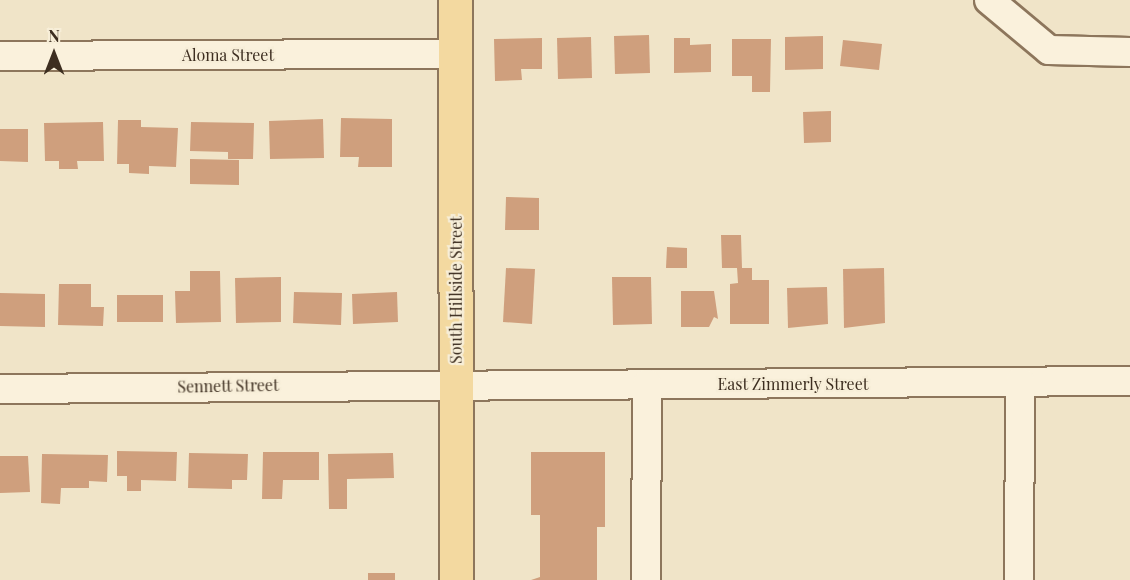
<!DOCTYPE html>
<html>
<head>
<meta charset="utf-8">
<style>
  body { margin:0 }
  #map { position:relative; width:1130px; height:580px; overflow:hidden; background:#f0e4c8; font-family:"Playfair Display",serif }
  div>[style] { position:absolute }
  .building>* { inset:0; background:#cf9f7d }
  .roads { filter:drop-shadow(2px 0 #8d765c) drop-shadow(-2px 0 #8d765c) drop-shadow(0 2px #8d765c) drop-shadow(0 -2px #8d765c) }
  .minor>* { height:28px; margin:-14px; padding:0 14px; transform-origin:14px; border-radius:14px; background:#faf1dc }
  .major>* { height:33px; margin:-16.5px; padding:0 16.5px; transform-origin:16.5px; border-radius:16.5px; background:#f3d9a0 }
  span { translate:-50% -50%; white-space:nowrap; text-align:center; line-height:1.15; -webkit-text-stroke:4.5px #f7eed8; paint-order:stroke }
  .street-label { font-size:16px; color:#3d2e20 }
  .north { position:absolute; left:24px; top:24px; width:60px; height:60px; -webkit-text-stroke:4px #f7eed8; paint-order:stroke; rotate:0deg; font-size:16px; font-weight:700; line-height:24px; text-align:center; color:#3d2e20 }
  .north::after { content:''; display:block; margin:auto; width:21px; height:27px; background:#3d2e20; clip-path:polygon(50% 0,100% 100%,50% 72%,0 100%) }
</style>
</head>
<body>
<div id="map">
  <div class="building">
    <div style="clip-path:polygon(649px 35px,650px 73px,615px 74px,614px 36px)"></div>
    <div style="clip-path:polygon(823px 36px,823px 69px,785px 70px,785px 37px)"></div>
    <div style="clip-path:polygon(591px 37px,592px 78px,558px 79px,557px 38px)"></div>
    <div style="clip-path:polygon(542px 38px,542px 69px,521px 69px,522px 80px,495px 81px,494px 39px)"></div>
    <div style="clip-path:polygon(674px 38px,690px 38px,690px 45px,711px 44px,711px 72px,674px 73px)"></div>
    <div style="clip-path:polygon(732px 39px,771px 39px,770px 92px,752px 92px,752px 76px,732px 76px)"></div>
    <div style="clip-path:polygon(843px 40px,882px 44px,879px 70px,840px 66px)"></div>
    <div style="clip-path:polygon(831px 111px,831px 142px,804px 143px,803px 112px)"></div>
    <div style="clip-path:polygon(341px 118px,392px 119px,392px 167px,358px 167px,359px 157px,340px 157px)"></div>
    <div style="clip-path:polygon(323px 119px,324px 158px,270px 159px,269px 121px)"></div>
    <div style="clip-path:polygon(118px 120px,141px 120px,141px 127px,178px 128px,176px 167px,149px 166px,149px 174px,129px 173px,129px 164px,117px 164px)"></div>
    <div style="clip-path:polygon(103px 122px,104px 161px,77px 161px,78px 169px,59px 169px,59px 161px,45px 161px,44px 123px)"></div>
    <div style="clip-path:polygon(191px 122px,254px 123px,253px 159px,228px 159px,228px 152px,190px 151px)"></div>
    <div style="clip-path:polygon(0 129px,28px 129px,28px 162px,0 161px)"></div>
    <div style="clip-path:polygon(190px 159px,239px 160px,239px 185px,190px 184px)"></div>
    <div style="clip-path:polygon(506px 197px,539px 198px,539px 230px,505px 230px)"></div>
    <div style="clip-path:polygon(721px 235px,741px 235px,742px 268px,752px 268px,752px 280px,769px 280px,769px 324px,730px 324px,730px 284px,738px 283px,737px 268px,722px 268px)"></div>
    <div style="clip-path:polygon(667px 247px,687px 248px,687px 268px,666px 268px)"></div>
    <div style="clip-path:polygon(506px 268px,535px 269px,532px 324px,503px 322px)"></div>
    <div style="clip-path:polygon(884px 268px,885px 323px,844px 328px,843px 269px)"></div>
    <div style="clip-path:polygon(190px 271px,220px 271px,221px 322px,176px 323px,175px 291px,190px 291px)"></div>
    <div style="clip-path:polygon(281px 277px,281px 322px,236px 323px,235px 278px)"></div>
    <div style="clip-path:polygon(612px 277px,651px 277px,652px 324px,613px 325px)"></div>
    <div style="clip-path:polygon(59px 284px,91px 284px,91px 307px,104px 307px,103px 326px,58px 325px)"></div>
    <div style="clip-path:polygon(827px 287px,828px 324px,788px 328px,787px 288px)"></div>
    <div style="clip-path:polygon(681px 291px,714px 291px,718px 319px,714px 317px,709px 327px,681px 327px)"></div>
    <div style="clip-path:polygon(294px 292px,342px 293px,341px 325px,293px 323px)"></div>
    <div style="clip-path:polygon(397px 292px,398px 322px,353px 324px,352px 294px)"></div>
    <div style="clip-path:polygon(0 293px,45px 294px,45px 327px,0 326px)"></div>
    <div style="clip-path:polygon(117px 295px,163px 295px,163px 322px,117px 322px)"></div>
    <div style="clip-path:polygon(117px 451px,177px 452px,176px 481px,141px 480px,141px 491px,127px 491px,127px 476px,117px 476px)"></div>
    <div style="clip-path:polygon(263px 452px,319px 452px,319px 480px,283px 480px,282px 499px,262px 499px)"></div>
    <div style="clip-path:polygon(531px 452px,605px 452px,605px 527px,597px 527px,597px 580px,531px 580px,540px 577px,540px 515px,531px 515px)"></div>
    <div style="clip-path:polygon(189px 453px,248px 454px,247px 480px,232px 480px,232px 489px,188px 488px)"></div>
    <div style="clip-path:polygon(393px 453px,394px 478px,347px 479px,347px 509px,329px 509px,328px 454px)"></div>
    <div style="clip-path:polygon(42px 454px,108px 455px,107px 482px,89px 481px,89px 488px,61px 488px,60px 504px,41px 503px)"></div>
    <div style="clip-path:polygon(0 456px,28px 456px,30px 492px,0 493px)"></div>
    <div style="clip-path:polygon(368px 573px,395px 573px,395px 580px,368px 580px)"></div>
  </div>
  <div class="roads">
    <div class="minor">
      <div style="left:989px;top:0;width:78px;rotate:39.8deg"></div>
      <div style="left:1049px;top:50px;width:81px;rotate:1.4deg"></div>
      <div style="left:0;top:56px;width:455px;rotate:-0.3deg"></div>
      <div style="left:0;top:389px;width:1130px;rotate:-0.41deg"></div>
      <div style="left:646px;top:580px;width:196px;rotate:-89.7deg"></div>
      <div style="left:1019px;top:580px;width:198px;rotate:-89.7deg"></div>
    </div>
    <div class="major">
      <div style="left:455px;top:0;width:580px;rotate:89.9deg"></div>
    </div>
  </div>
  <div class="street-label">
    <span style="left:228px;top:55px">Aloma Street</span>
    <span style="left:456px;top:290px;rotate:-90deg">South Hillside Street</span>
    <span style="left:793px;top:384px">East Zimmerly Street</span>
    <span style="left:228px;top:386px;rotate:-1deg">Sennett Street</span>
  </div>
  <div class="north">N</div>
</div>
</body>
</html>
